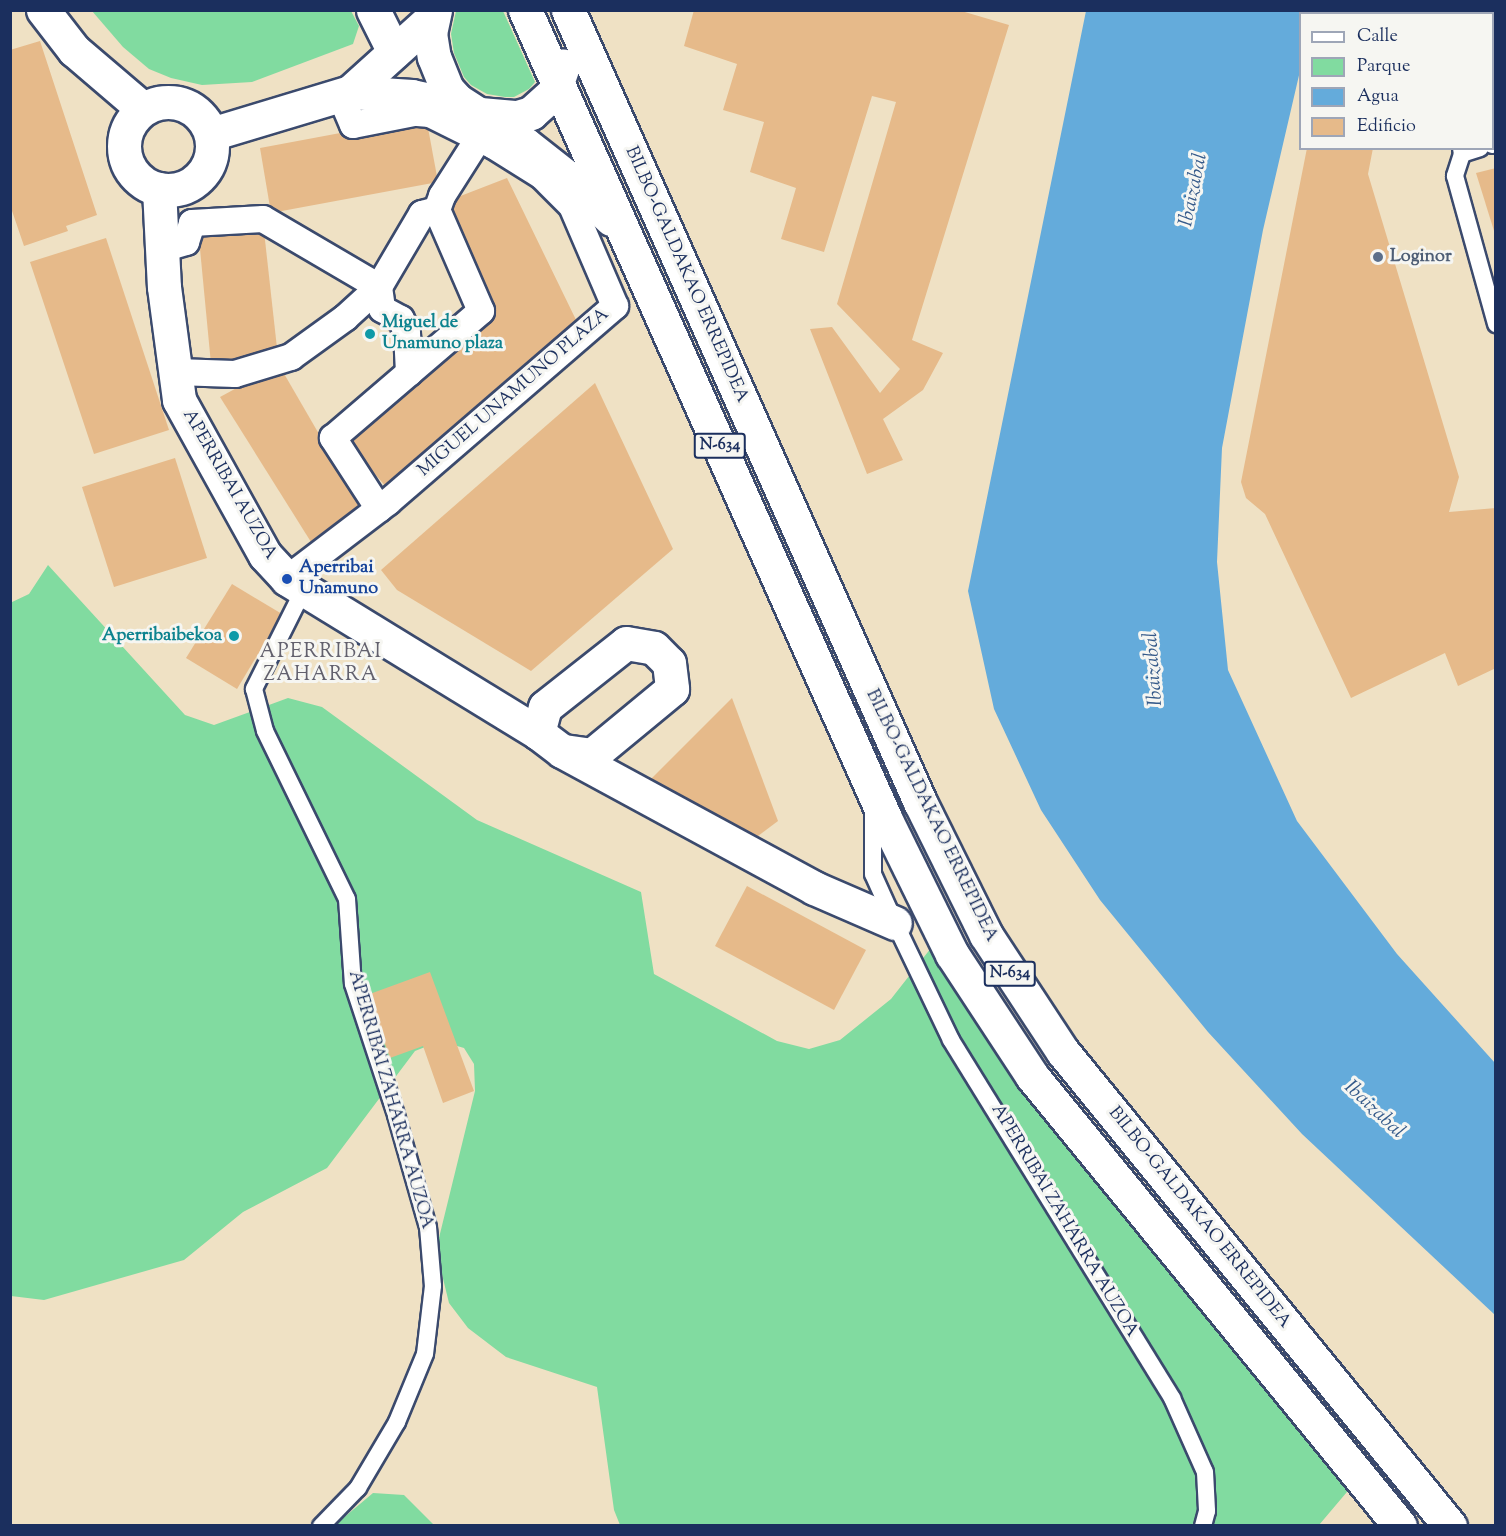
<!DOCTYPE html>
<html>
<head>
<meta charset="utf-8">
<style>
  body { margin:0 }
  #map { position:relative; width:1506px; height:1536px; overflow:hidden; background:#efe1c4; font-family:"Sorts Mill Goudy",serif }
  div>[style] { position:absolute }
  .green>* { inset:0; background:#81dba0 }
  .water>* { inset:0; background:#64abdb }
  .building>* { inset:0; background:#e6ba8a }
  .roads { filter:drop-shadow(2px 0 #3b4a6d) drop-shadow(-2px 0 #3b4a6d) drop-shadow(0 2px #3b4a6d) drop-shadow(0 -2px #3b4a6d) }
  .service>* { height:16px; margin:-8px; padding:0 8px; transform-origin:8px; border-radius:8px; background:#fff }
  .pedestrian>* { height:26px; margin:-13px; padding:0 13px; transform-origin:13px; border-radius:13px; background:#fff }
  .minor>* { height:33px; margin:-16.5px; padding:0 16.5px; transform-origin:16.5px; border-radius:16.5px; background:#fff }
  .minor>.ring { margin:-16.5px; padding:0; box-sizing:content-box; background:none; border:33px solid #fff; border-radius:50% }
  .trunk>* { height:33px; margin:-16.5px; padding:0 16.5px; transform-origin:16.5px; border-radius:16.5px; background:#fff }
  .dots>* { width:16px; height:16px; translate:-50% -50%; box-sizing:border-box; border:3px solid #f6f6f2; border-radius:50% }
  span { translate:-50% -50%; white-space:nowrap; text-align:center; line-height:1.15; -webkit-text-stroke:6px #f6f6f2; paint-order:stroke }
  .shield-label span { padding:2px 4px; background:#f6f6f2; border:2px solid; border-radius:4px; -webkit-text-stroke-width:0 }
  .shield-label { font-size:16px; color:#1b2f5e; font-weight:700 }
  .service-label { font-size:18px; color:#4e5e75; font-weight:700 }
  .left { translate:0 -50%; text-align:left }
  .street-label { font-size:18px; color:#1b2f5e }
  .culture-label { font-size:18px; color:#0d838f; font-weight:700 }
  .right { translate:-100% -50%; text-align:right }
  .transit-label { font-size:18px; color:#164399; font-weight:700 }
  .water-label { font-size:20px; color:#355a8a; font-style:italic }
  .neighbourhood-label { font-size:20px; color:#62606d; letter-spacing:1.5px }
  .frame { position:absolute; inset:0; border:12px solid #1b2f5e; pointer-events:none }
  .legend { position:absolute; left:1299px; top:12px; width:195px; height:138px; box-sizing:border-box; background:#f6f6f2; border:2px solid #9ea6b7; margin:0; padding:8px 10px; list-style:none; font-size:18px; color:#1b2f5e }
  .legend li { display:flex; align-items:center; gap:12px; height:30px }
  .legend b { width:30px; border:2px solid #9ea6b7 }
</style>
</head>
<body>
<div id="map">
  <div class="green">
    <div style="clip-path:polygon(92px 11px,351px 11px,359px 26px,353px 44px,252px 82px,202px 85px,171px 78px,149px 69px,123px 47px)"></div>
    <div style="clip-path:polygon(456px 11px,503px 11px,535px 82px,529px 89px,514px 97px,505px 97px,487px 94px,471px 85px,464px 77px,454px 53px,451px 34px)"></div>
    <div style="clip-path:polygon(48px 565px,185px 715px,214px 725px,288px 698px,322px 707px,477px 820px,641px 892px,654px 974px,777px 1041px,809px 1049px,840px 1040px,891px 999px,931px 948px,1352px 1486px,1319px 1525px,620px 1525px,614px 1510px,597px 1387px,506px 1357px,468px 1328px,449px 1303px,436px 1250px,475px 1091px,474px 1064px,464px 1048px,440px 1041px,415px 1051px,327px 1168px,243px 1212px,184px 1260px,44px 1300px,11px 1296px,10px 603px,29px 594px)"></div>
    <div style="clip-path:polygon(373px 1493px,404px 1495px,434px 1525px,335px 1525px)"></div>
  </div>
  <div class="water">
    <div style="clip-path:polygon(1086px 11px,1316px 11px,1316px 13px,1300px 14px,1300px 71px,1263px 230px,1222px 448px,1217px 562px,1228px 670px,1297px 821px,1397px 954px,1495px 1063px,1495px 1315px,1302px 1134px,1208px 1032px,1100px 900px,1041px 810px,994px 709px,968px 591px)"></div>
  </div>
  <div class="building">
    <div style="clip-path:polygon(694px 10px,958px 10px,1009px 25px,912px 340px,943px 353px,923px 390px,883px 419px,903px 460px,867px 474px,810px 329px,832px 327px,880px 393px,900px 369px,837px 304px,896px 102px,872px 96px,824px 252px,781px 239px,796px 188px,750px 172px,764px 122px,723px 110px,737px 64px,684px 46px)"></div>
    <div style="clip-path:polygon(1334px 10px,1398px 10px,1398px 14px,1333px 14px)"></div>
    <div style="clip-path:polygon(1447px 10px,1496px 10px,1496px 113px,1492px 114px,1492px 14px,1448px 14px)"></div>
    <div style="clip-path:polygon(40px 41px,97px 215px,66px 226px,68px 231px,24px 246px,10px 205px,10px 50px)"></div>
    <div style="clip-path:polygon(426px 117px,438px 182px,271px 213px,260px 148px)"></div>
    <div style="clip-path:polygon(1307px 148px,1373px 148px,1368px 174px,1459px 477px,1449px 512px,1496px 508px,1496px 668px,1458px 686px,1445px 653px,1351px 698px,1265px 514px,1246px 498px,1241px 482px)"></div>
    <div style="clip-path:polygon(1496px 168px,1496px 234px,1495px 234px,1476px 173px)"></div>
    <div style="clip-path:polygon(507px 178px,579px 326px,388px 489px,345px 440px,494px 309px,445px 202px)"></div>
    <div style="clip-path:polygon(263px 222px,278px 357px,211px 364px,198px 228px)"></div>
    <div style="clip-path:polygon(106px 238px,169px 430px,94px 454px,30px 262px)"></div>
    <div style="clip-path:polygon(279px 365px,363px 510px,311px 542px,220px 397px)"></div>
    <div style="clip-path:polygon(595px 383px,673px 549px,531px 671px,397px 590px,381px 570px)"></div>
    <div style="clip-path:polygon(175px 458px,207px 558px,114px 587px,82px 487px)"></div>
    <div style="clip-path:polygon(232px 584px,282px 614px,237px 689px,186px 658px)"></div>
    <div style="clip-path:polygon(732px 698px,778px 821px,746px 845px,644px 786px)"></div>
    <div style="clip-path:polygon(747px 886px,866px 950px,834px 1010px,715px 946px)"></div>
    <div style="clip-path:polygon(430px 972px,474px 1091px,443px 1103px,423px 1046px,390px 1058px,367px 995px)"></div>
  </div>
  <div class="roads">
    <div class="service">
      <div style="left:1418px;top:10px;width:4px;rotate:76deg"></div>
      <div style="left:1492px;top:145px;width:4px;rotate:-14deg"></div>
      <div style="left:1461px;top:148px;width:6px;rotate:81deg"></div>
      <div style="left:1462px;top:154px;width:23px;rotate:108deg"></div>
      <div style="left:1455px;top:176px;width:154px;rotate:74.5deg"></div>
      <div style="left:1462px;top:154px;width:19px;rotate:-18deg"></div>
      <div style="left:304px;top:589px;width:112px;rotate:116.6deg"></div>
      <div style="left:254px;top:689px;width:43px;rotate:75.3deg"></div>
      <div style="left:265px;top:731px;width:187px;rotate:64deg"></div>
      <div style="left:347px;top:899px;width:85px;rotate:86deg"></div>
      <div style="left:353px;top:984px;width:138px;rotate:71.8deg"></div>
      <div style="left:396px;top:1115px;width:116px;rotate:74.1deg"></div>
      <div style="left:428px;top:1227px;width:59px;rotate:85.2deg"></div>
      <div style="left:433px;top:1286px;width:68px;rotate:96.7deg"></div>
      <div style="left:425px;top:1354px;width:74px;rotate:112.4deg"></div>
      <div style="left:397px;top:1422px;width:77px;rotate:120.6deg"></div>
      <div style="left:358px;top:1488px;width:53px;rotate:134.2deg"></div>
      <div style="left:873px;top:810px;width:64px;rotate:90deg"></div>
      <div style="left:873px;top:874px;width:54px;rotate:65.8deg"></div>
      <div style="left:895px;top:923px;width:130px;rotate:64.4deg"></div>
      <div style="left:951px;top:1040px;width:421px;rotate:58.3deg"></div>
      <div style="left:1172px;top:1398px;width:81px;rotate:66deg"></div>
      <div style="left:1205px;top:1472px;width:39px;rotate:87deg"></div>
      <div style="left:1207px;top:1511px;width:16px;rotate:105deg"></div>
    </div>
    <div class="pedestrian">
      <div style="left:162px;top:249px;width:25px;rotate:-16deg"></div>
      <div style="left:186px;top:242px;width:20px;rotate:-72deg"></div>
      <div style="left:192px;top:223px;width:71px;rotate:-3.2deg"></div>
      <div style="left:263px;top:219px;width:134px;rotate:30.4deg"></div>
      <div style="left:379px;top:287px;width:85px;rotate:-59.5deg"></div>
      <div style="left:422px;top:214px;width:16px;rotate:-15deg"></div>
      <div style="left:176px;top:372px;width:59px;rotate:1.9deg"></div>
      <div style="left:235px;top:374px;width:59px;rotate:-16.9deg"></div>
      <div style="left:291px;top:357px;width:67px;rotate:-35.8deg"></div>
      <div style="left:345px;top:318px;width:46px;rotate:-42.4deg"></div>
      <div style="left:379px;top:287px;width:22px;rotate:82deg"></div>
      <div style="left:382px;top:309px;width:21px;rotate:28deg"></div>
      <div style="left:401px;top:319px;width:15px;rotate:67deg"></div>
      <div style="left:407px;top:333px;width:40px;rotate:87.1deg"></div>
      <div style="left:379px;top:509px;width:85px;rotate:-122.9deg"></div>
      <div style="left:333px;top:438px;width:195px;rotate:-40.6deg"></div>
      <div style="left:481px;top:311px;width:110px;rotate:-113.5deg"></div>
      <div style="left:437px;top:210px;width:15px;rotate:-70deg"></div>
      <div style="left:442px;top:196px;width:69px;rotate:-57.5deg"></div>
      <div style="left:287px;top:579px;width:127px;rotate:-37.3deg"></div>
      <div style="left:388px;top:502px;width:300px;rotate:-40.8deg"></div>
      <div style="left:615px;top:306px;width:109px;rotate:-113.3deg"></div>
      <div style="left:572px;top:206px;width:42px;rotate:-135deg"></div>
      <div style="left:542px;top:176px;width:57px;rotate:-148deg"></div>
      <div style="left:494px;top:146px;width:72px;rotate:-153.4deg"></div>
      <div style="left:430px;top:114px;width:16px;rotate:-176deg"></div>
      <div style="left:414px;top:113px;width:62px;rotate:168.9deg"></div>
      <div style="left:353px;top:125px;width:33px;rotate:-113deg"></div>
    </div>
    <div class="minor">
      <div style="left:43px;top:10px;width:51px;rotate:52.2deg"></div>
      <div style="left:74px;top:50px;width:91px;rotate:40.5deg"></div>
      <div style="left:373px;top:10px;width:47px;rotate:63.4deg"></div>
      <div style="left:350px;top:92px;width:112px;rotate:-42.1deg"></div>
      <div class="ring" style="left:124px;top:102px;width:55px;height:55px"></div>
      <div style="left:211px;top:134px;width:145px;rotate:-16.8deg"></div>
      <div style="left:350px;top:92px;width:62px;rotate:3.7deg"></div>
      <div style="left:412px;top:96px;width:56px;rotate:12.3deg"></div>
      <div style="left:159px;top:189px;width:98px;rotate:87.1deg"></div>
      <div style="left:164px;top:287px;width:114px;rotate:82.4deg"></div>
      <div style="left:179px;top:400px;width:177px;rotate:61deg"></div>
      <div style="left:265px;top:555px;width:33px;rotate:47deg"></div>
      <div style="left:287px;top:579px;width:294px;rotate:31.5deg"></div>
      <div style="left:626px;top:643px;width:28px;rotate:10deg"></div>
      <div style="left:654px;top:648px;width:21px;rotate:45deg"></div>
      <div style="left:669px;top:663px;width:26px;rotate:83deg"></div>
      <div style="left:672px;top:689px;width:104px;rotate:140.5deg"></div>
      <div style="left:592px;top:755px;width:30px;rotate:-172deg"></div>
      <div style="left:562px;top:751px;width:30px;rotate:-143deg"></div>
      <div style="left:538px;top:733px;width:27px;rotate:-75deg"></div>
      <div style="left:545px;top:707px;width:103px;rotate:-38.3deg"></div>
      <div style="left:562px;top:751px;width:287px;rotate:28.5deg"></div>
      <div style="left:814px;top:888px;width:88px;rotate:23.4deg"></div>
    </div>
    <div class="trunk">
      <div style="left:435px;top:10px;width:24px;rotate:102deg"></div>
      <div style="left:430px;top:33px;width:24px;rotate:81deg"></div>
      <div style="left:434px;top:57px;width:35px;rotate:68deg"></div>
      <div style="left:447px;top:89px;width:15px;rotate:48deg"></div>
      <div style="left:457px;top:100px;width:81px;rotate:32.9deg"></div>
      <div style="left:525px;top:144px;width:53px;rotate:38.2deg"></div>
      <div style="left:567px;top:177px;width:61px;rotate:43.7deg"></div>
      <div style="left:525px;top:10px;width:885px;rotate:65.98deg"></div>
      <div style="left:885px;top:818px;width:152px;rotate:63.8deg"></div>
      <div style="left:952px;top:954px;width:146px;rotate:56.7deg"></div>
      <div style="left:1032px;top:1076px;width:581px;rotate:50.72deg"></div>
      <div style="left:568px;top:10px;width:867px;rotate:66.04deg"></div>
      <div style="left:920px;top:802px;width:148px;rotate:63.6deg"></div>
      <div style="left:986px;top:935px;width:140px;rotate:56.7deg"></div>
      <div style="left:1063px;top:1052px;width:612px;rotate:50.77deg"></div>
      <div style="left:480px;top:114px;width:37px;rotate:5deg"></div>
      <div style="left:517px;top:117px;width:15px;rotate:-16deg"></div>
      <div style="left:531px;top:113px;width:31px;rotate:-42deg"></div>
      <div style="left:554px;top:92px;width:28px;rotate:-71deg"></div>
    </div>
  </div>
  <div class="dots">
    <div style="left:1378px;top:257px;background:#5c6f8a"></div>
    <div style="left:370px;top:334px;background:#0f9aa8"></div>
    <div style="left:287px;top:579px;background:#1a4fb4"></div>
    <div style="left:234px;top:636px;background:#0f9aa8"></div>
  </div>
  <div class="shield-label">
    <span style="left:720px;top:446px">N-634</span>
    <span style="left:1010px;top:974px">N-634</span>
  </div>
  <div class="service-label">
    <span class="left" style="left:1390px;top:257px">Loginor</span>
  </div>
  <div class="street-label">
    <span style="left:686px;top:275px;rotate:66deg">BILBO-GALDAKAO ERREPIDEA</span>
    <span style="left:514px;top:393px;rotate:-41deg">MIGUEL UNAMUNO PLAZA</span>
    <span style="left:229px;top:485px;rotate:60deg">APERRIBAI AUZOA</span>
    <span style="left:931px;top:816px;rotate:64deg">BILBO-GALDAKAO ERREPIDEA</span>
    <span style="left:390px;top:1100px;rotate:74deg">APERRIBAI ZAHARRA AUZOA</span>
    <span style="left:1199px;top:1218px;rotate:51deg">BILBO-GALDAKAO ERREPIDEA</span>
    <span style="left:1064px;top:1221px;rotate:59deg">APERRIBAI ZAHARRA AUZOA</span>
  </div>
  <div class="culture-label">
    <span class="left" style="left:382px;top:334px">Miguel de<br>Unamuno plaza</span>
    <span class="right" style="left:222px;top:636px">Aperribaibekoa</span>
  </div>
  <div class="transit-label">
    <span class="left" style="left:299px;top:579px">Aperribai<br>Unamuno</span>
  </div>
  <div class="water-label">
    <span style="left:1194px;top:190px;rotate:-78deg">Ibaizabal</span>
    <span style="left:1154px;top:669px;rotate:-94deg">Ibaizabal</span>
    <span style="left:1374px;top:1110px;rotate:43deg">Ibaizabal</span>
  </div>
  <div class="neighbourhood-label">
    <span style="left:321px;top:664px">APERRIBAI<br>ZAHARRA</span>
  </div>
  <div class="frame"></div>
  <ul class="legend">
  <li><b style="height:8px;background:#fff"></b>Calle</li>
  <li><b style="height:16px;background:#81dba0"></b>Parque</li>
  <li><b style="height:16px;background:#64abdb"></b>Agua</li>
  <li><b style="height:16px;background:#e6ba8a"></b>Edificio</li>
  </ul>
</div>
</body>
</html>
